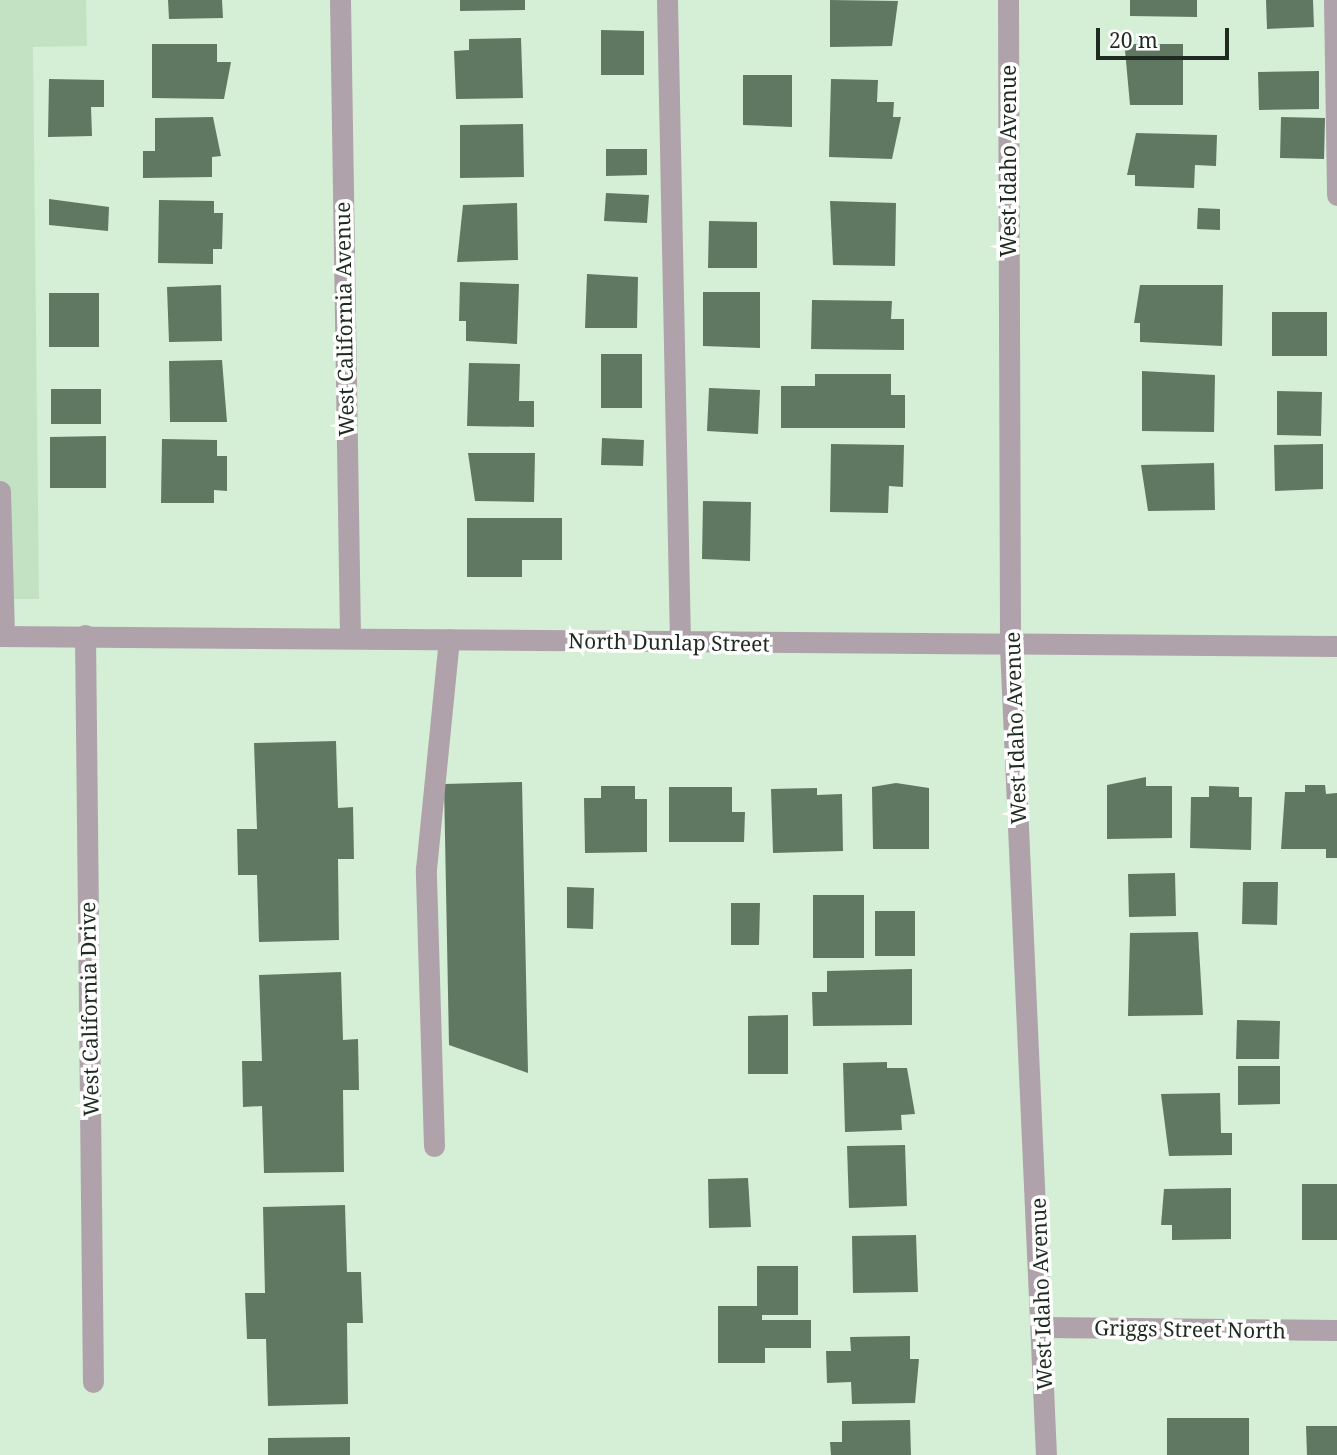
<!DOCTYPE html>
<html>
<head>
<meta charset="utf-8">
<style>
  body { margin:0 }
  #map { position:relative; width:1337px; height:1455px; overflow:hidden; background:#d4efd5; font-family:"Noto Serif",serif }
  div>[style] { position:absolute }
  .built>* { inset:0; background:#c3e2c4 }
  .building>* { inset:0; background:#607862 }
  .lane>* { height:21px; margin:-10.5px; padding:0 10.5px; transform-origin:10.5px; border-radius:10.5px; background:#b0a2aa }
  .street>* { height:21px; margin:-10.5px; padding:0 10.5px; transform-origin:10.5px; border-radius:10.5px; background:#b0a2aa }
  span { translate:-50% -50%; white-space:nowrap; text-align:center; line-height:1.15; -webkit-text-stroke:7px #fff; paint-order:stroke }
  .street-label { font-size:21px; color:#1f2a20 }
  .scale { position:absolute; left:1096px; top:28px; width:133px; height:32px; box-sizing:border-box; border:4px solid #1f2a20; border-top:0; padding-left:9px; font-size:21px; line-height:24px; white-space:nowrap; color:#1f2a20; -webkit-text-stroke:5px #fff; paint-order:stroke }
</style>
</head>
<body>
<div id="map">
  <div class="built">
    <div style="clip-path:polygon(0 0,86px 0,87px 46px,33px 47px,39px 599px,0 599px)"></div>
  </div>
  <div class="building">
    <div style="clip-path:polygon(168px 0,222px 0,223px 18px,169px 19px)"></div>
    <div style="clip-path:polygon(460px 0,525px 0,525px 10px,460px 11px)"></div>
    <div style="clip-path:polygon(830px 0,898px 1px,892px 46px,830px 47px)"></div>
    <div style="clip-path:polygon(1130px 0,1197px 0,1197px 17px,1130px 16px)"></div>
    <div style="clip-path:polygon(1266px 0,1313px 0,1314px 27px,1267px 29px)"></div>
    <div style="clip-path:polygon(601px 30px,644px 31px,644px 75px,601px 75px)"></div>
    <div style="clip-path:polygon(521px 38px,523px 98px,456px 99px,454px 51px,469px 50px,469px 39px)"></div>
    <div style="clip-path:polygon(152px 44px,217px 44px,217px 62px,231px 62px,224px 99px,152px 98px)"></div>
    <div style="clip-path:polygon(1132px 44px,1183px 44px,1183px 105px,1130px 105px,1125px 50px)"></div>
    <div style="clip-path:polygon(1319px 71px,1319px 109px,1259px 110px,1258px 72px)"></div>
    <div style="clip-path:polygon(743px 75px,792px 75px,792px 127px,743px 125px)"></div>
    <div style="clip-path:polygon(49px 79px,104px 80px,104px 107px,91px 107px,92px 136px,48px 137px)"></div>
    <div style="clip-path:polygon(831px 79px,878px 80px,877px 102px,894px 102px,893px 117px,901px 117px,892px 159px,829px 157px)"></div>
    <div style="clip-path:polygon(213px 117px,221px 156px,212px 157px,212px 177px,143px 178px,143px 151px,155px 151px,155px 118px)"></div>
    <div style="clip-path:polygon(1281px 117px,1325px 118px,1324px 159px,1280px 158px)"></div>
    <div style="clip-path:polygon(523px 124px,524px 177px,460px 178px,460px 125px)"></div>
    <div style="clip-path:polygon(1136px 133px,1217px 135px,1216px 166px,1195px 165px,1194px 188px,1135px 186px,1135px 175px,1127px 175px)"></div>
    <div style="clip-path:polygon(606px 149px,647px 149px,647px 175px,606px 176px)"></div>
    <div style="clip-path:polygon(606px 193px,649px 195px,647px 223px,604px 221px)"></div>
    <div style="clip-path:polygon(49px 199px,109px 207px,108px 231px,49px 225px)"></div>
    <div style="clip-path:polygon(159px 200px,214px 201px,214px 213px,223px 213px,222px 249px,213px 249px,213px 264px,158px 263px)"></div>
    <div style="clip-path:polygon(830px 201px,896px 203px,895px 266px,833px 265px)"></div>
    <div style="clip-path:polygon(517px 203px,518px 260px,457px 262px,463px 205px)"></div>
    <div style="clip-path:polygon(1198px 208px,1220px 209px,1220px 230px,1197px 229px)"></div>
    <div style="clip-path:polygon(709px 221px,757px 222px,757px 268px,708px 268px)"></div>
    <div style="clip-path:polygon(587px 274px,638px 277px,637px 328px,585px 328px)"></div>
    <div style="clip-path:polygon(460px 282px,519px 284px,517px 344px,466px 341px,466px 321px,459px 321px)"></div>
    <div style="clip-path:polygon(221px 285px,222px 341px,169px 342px,167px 287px)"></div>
    <div style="clip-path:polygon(1140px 285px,1223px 285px,1222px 346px,1140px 342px,1140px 323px,1134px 323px)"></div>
    <div style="clip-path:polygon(703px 292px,760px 292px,760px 348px,703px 346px)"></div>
    <div style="clip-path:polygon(49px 293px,99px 293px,99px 347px,49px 347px)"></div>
    <div style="clip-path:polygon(812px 300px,892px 301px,891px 319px,904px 319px,904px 350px,811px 349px)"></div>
    <div style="clip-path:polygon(1272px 312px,1327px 312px,1327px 356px,1272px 356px)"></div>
    <div style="clip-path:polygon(601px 354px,642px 354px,642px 408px,601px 408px)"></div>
    <div style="clip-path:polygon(222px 360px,227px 422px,170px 422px,169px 361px)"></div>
    <div style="clip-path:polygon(469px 363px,520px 364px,519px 401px,534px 401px,534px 427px,467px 426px)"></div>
    <div style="clip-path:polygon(1142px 371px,1215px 375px,1214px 432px,1142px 431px)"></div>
    <div style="clip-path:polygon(815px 374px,891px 374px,891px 395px,905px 395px,905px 428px,781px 428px,781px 386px,815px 386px)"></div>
    <div style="clip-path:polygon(709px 388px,760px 390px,758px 434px,707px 431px)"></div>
    <div style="clip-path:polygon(51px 389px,101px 389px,101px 424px,51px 424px)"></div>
    <div style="clip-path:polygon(1277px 391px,1322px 392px,1321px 436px,1277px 435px)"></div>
    <div style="clip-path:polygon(106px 436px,106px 488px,50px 488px,50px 437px)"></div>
    <div style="clip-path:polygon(602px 438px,644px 440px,643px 466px,601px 465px)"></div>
    <div style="clip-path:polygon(162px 439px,217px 440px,217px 456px,227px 456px,227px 491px,214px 490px,214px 503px,161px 503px)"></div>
    <div style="clip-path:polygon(831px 444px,904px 445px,903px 487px,889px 486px,888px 513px,830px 512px)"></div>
    <div style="clip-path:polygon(1323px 444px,1323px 489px,1275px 491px,1274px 445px)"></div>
    <div style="clip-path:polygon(468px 453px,535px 453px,534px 502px,475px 501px)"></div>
    <div style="clip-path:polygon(1214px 463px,1215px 510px,1148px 511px,1141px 465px)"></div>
    <div style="clip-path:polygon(703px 501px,751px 502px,750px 561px,702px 559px)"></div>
    <div style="clip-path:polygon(467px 518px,562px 518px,562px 560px,522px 560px,522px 577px,467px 577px)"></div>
    <div style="clip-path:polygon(336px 741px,338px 808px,353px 807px,354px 859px,338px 859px,339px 940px,259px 942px,257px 875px,238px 875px,237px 829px,257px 829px,254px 743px)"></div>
    <div style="clip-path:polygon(1146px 777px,1146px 786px,1172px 786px,1172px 838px,1107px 839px,1107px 785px)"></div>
    <div style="clip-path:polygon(522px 782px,528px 1073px,449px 1045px,444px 784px)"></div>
    <div style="clip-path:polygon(896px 783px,929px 788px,929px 849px,873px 849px,872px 787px)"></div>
    <div style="clip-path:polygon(1305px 785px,1325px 785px,1326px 794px,1337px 793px,1337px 858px,1326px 858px,1326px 849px,1281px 849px,1285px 792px,1305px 792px)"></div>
    <div style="clip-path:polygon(601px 786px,635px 786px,635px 799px,647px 799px,647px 852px,585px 853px,584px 798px,601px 798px)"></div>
    <div style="clip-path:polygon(1209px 786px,1239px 787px,1239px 797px,1252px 797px,1251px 850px,1190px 848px,1191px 797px,1209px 797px)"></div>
    <div style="clip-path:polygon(669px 787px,732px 787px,732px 812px,745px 812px,744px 842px,669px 842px)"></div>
    <div style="clip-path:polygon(817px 788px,817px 795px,842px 794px,843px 851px,773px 853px,771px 789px)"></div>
    <div style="clip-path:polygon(1175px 873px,1176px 916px,1129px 917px,1128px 874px)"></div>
    <div style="clip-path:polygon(1243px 882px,1278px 882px,1277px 925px,1242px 924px)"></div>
    <div style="clip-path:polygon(567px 887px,594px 888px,593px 929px,567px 928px)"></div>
    <div style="clip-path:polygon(813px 895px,864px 895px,864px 958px,813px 958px)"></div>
    <div style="clip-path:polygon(731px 903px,760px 903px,759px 945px,731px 945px)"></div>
    <div style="clip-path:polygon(875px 911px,915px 911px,915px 956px,875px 956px)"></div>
    <div style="clip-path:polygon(1198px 932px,1203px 1015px,1128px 1016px,1130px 933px)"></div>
    <div style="clip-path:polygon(912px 969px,912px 1025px,813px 1026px,812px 992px,827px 992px,827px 971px)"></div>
    <div style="clip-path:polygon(341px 972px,343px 1040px,358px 1039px,359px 1090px,343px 1090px,344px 1172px,264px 1173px,262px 1106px,243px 1107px,242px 1061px,262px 1061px,259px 975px)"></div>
    <div style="clip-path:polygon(788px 1015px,788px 1074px,748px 1074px,748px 1016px)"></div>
    <div style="clip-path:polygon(1237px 1020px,1280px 1021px,1279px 1059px,1236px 1059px)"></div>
    <div style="clip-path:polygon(887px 1062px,887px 1068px,907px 1068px,915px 1114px,901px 1115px,902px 1130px,845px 1132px,843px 1063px)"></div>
    <div style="clip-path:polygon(1238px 1066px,1280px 1066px,1280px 1104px,1238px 1105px)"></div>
    <div style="clip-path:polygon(1220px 1093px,1221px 1133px,1232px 1133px,1232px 1155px,1169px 1156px,1161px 1094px)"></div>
    <div style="clip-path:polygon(905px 1145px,907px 1206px,849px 1208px,847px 1146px)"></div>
    <div style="clip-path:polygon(748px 1178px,751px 1227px,709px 1228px,708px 1179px)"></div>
    <div style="clip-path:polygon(1302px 1184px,1337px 1184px,1337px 1240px,1302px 1240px)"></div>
    <div style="clip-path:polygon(1231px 1188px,1231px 1239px,1172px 1240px,1172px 1225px,1161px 1225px,1164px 1189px)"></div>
    <div style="clip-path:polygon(345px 1205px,347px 1272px,361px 1272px,363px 1323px,347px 1323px,348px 1404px,268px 1406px,266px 1339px,247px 1339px,245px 1293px,265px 1293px,263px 1207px)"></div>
    <div style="clip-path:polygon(916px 1235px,918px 1292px,853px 1293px,852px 1236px)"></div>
    <div style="clip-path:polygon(757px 1266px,798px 1266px,798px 1315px,762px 1315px,762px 1320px,811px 1320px,811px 1348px,765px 1348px,765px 1363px,718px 1363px,718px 1306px,757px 1306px)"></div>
    <div style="clip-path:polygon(910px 1336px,910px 1359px,919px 1359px,915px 1403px,852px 1404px,851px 1382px,827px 1383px,826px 1351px,851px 1351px,850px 1337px)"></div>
    <div style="clip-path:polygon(1167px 1418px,1249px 1418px,1249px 1455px,1167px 1455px)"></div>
    <div style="clip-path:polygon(910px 1420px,911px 1455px,831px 1455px,830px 1442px,842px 1442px,842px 1421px)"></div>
    <div style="clip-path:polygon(1306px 1426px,1337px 1426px,1337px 1455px,1307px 1455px)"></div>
    <div style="clip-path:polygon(350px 1437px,350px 1455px,268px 1455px,268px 1438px)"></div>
  </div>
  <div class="lane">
    <div style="left:667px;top:0;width:641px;rotate:88.84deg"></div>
    <div style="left:1334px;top:0;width:195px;rotate:89.1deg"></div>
    <div style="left:0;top:491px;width:144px;rotate:88.4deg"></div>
    <div style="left:85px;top:635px;width:747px;rotate:89.39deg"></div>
    <div style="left:434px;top:1146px;width:277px;rotate:-91.7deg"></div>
    <div style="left:426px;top:869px;width:231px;rotate:-84.3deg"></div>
  </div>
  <div class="street">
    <div style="left:340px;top:0;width:638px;rotate:89.1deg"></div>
    <div style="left:1008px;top:0;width:647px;rotate:89.82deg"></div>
    <div style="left:1010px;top:647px;width:809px;rotate:87.45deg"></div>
    <div style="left:0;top:636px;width:1337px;rotate:0.43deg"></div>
    <div style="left:1044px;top:1327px;width:293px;rotate:0.6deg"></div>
  </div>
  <div class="street-label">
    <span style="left:1008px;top:161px;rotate:-90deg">West Idaho Avenue</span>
    <span style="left:344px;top:319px;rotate:-91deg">West California Avenue</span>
    <span style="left:669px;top:642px;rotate:1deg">North Dunlap Street</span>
    <span style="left:1015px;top:728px;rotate:-92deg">West Idaho Avenue</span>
    <span style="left:89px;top:1009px;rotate:-91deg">West California Drive</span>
    <span style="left:1041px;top:1294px;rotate:-92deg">West Idaho Avenue</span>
    <span style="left:1190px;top:1329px;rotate:1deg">Griggs Street North</span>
  </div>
  <div class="scale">20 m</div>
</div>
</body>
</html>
